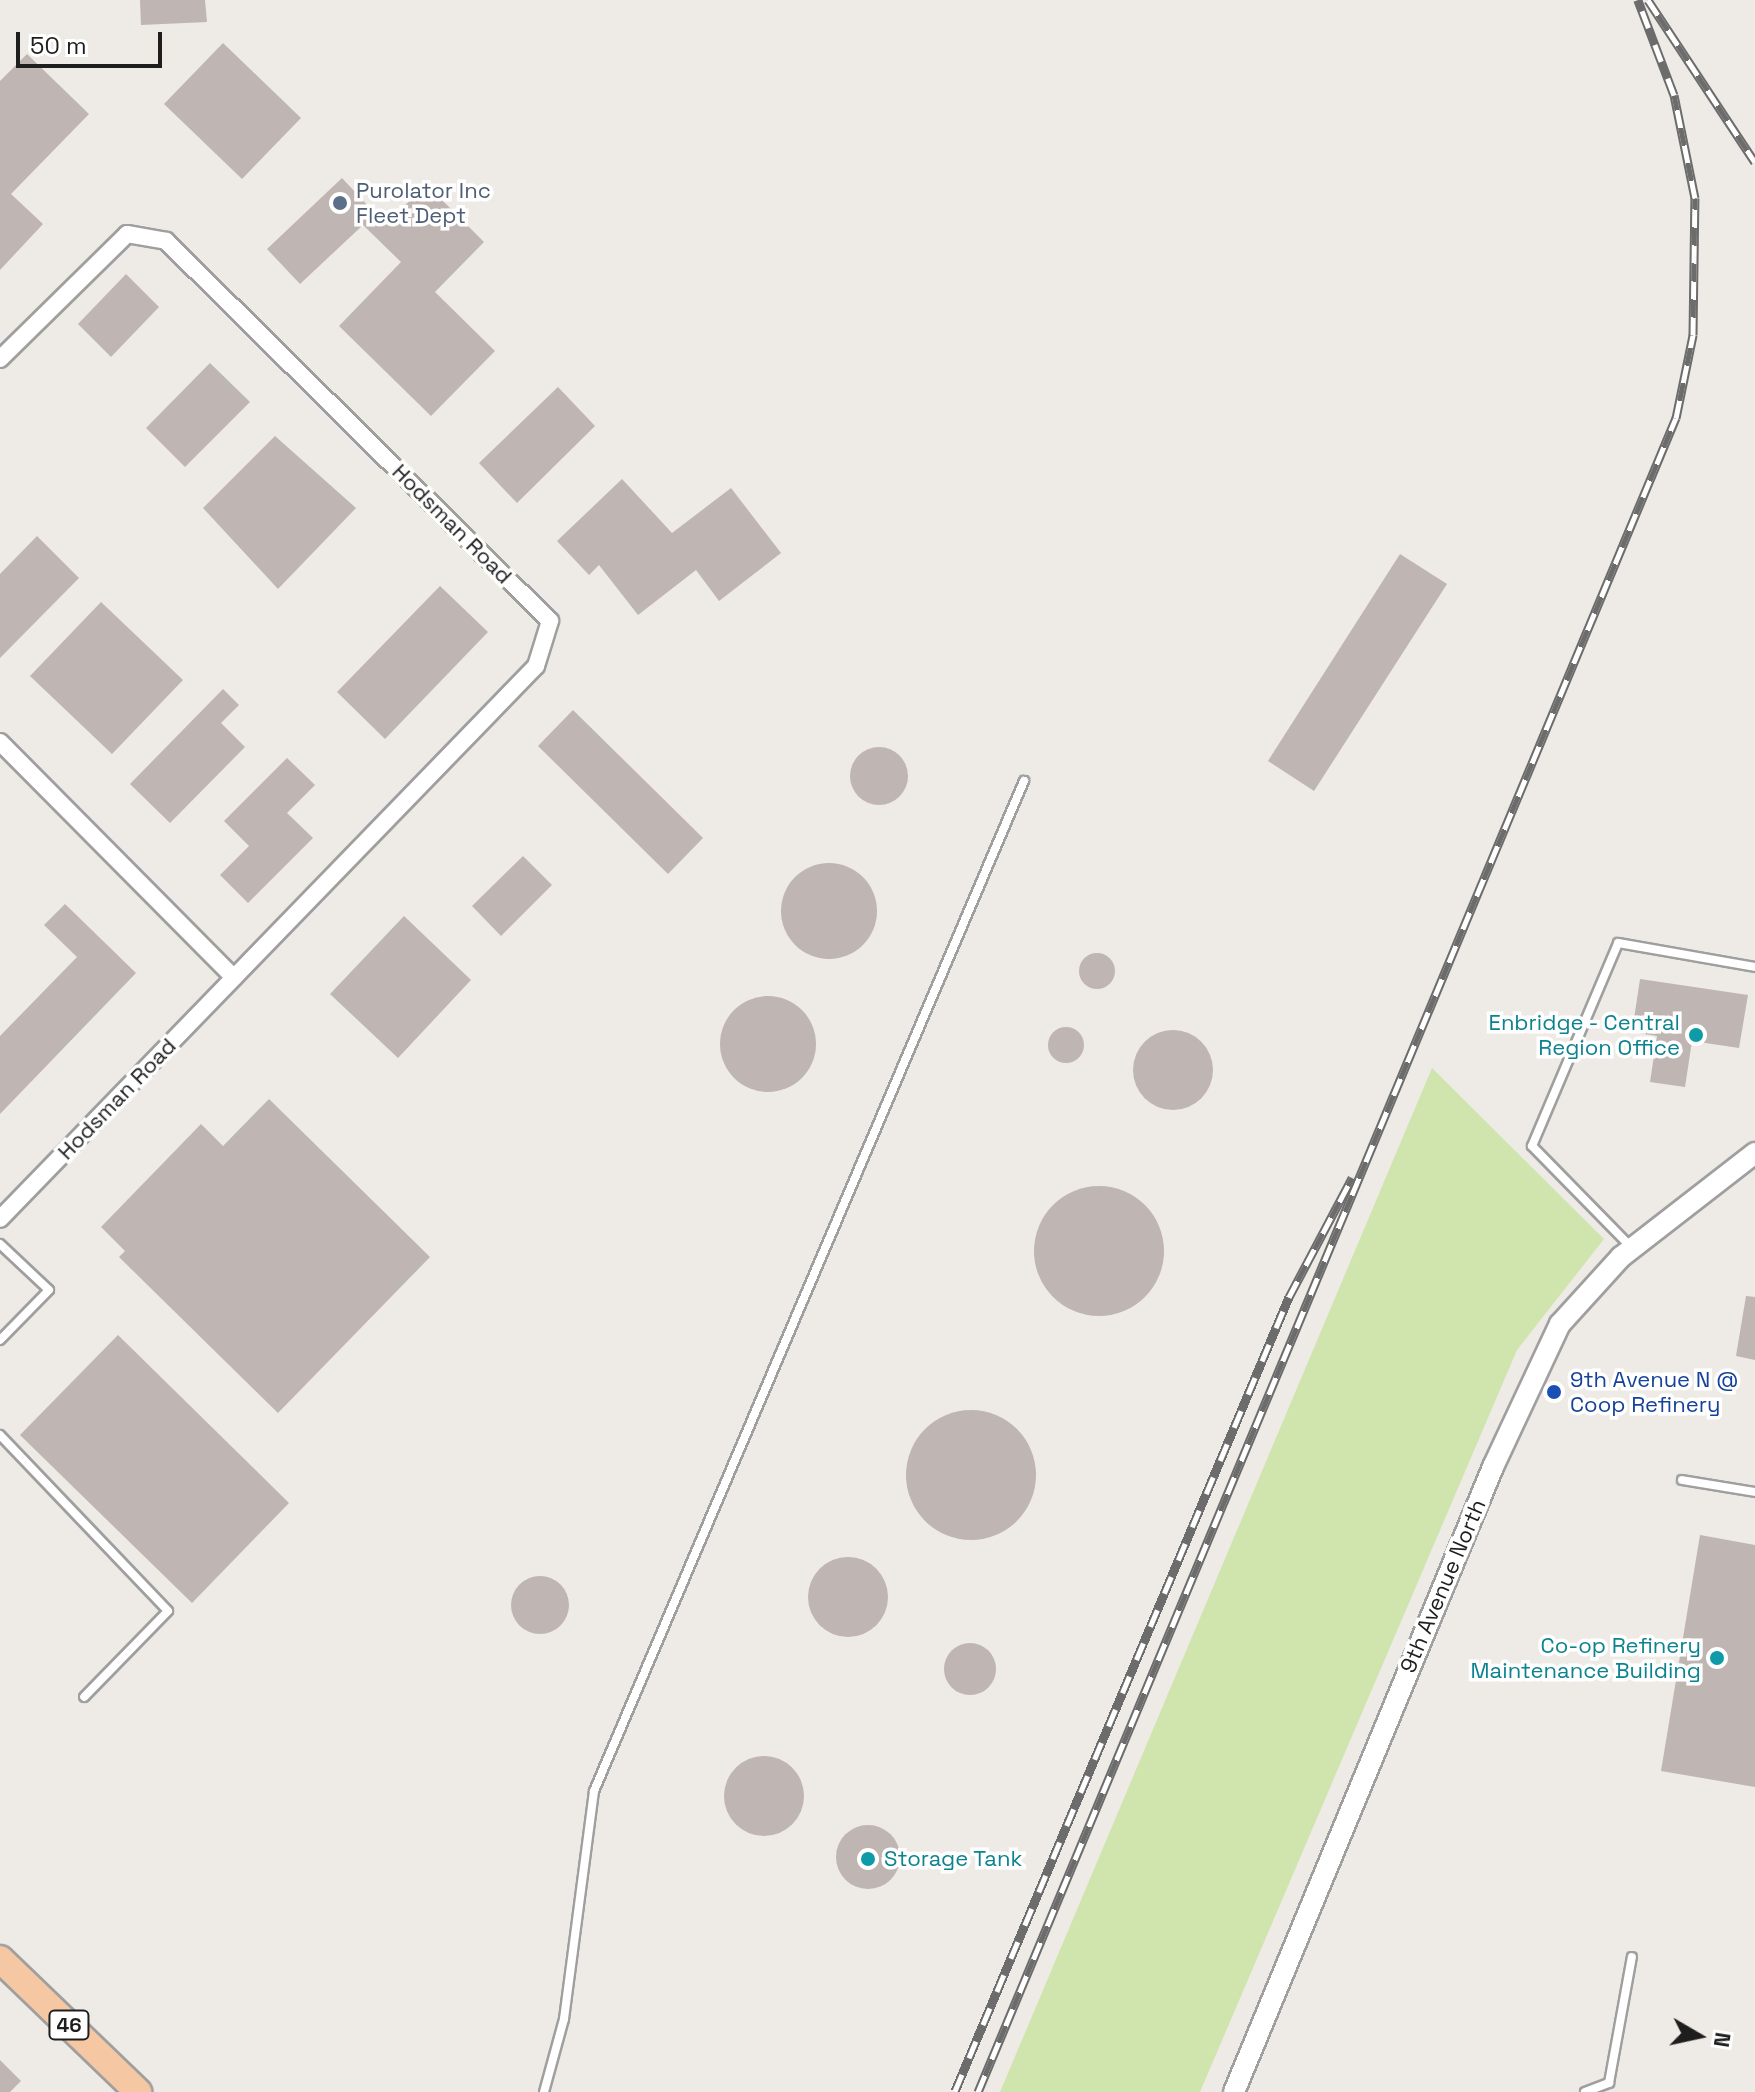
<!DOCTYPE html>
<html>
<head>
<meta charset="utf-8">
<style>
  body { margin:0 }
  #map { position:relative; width:1755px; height:2092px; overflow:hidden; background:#eeeae5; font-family:"Space Grotesk",sans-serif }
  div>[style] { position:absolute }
  .grass>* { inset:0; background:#d0e5ae }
  .building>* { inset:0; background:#bfb5b2 }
  .round { border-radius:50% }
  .roads { filter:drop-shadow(2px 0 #9f9f9f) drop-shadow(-2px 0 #9f9f9f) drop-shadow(0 2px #9f9f9f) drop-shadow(0 -2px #9f9f9f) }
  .service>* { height:8px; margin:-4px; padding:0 4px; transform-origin:4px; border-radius:4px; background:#fff }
  .minor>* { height:16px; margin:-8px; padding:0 8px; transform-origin:8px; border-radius:8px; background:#fff }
  .tertiary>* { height:20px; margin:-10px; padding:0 10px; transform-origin:10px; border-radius:10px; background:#fff }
  .primary>* { height:26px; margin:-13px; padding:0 13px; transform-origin:13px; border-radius:13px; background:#f5c8a3 }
  .rail>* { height:9px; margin-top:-4.5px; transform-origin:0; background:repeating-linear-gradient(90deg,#fff 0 18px,#6c6c6c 0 36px); box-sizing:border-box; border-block:2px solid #6c6c6c }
  .dots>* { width:22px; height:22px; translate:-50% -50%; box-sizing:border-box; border:4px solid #fff; border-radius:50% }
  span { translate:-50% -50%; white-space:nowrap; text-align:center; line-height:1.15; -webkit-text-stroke:7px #fff; paint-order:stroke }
  .shield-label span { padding:2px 6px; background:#fff; border:2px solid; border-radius:6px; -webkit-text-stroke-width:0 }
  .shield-label { font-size:20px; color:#1e1e1e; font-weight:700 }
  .service-label { font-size:22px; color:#4e5e75 }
  .left { translate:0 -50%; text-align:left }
  .street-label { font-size:22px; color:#1e1e1e }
  .culture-label { font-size:22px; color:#0d838f }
  .right { translate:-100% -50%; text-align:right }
  .transit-label { font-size:22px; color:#164399 }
  .north { position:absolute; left:1659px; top:1996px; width:80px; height:80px; -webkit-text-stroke:6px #fff; paint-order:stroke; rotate:99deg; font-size:22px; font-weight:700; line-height:32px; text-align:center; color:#1e1e1e }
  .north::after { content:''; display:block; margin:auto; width:28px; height:36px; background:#1e1e1e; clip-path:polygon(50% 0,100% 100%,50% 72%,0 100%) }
  .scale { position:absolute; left:16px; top:32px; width:146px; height:36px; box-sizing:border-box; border:4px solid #1e1e1e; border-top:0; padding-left:10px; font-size:24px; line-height:28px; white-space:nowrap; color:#1e1e1e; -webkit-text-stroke:6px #fff; paint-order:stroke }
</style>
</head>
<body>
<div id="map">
  <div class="grass">
    <div style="clip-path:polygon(1432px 1068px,1604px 1239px,1517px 1350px,1200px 2092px,1000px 2092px)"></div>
  </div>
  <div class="building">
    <div style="clip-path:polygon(140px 0,205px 0,207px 22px,141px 25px)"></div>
    <div style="clip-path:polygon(223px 43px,301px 118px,242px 179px,164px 104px)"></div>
    <div style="clip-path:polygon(27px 54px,89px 114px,11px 194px,43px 224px,0 270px,0 81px)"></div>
    <div style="clip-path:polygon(342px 178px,386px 225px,426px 184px,484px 242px,435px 292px,495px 351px,431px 416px,339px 326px,401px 262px,363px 225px,300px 284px,267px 249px)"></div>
    <div style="clip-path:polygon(126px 274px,159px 307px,111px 357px,78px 324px)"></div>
    <div style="clip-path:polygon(210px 363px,250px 402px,185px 467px,146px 428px)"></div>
    <div style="clip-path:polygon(558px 387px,595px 426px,517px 503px,479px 463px)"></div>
    <div style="clip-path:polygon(275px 436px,356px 508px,278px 589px,203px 508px)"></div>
    <div style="clip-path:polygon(622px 479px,672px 533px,731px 488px,781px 553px,719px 601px,696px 570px,638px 615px,599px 565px,589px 575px,557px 541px)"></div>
    <div style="clip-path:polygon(37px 536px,79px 578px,0 658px,0 574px)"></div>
    <div style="clip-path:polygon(1400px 554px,1447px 584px,1314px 791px,1268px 761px)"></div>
    <div style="clip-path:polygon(440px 586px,488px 632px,385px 739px,337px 692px)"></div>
    <div style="clip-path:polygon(101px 602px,183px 680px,112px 754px,30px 676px)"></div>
    <div style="clip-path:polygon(223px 689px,239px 705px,221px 723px,245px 747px,170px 823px,130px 784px)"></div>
    <div style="clip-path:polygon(573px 710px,703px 838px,668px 874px,538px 746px)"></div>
    <div class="round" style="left:850px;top:747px;width:58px;height:58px"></div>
    <div style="clip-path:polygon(287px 758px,315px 785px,287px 813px,313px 838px,248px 903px,220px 875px,249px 846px,224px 821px)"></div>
    <div style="clip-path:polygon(523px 856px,552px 885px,501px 936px,472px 906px)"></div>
    <div class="round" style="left:781px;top:863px;width:96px;height:96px"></div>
    <div style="clip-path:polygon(65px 904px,136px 973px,0 1114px,0 1036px,77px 957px,44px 925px)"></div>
    <div style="clip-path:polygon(404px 916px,471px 980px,398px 1058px,330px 994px)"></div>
    <div class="round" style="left:1079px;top:953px;width:36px;height:36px"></div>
    <div style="clip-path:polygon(1640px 979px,1748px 995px,1739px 1048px,1692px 1041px,1685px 1087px,1650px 1082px,1657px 1036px,1632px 1032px)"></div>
    <div class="round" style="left:720px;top:996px;width:96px;height:96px"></div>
    <div class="round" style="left:1048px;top:1027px;width:36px;height:36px"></div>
    <div class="round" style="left:1133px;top:1030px;width:80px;height:80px"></div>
    <div style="clip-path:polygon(269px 1099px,430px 1257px,278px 1413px,119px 1257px,125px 1251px,101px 1227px,201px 1124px,223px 1146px)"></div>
    <div class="round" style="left:1034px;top:1186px;width:130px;height:130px"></div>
    <div style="clip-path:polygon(1746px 1296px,1755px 1297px,1755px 1360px,1736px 1356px)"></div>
    <div style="clip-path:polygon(118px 1335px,289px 1503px,192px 1603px,20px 1435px)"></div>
    <div class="round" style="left:906px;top:1410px;width:130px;height:130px"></div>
    <div style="clip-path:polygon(1700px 1535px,1755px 1545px,1755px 1787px,1661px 1771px)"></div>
    <div class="round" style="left:808px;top:1557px;width:80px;height:80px"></div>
    <div class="round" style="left:511px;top:1576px;width:58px;height:58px"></div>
    <div class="round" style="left:944px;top:1643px;width:52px;height:52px"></div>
    <div class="round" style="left:724px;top:1756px;width:80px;height:80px"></div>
    <div class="round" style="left:836px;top:1825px;width:64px;height:64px"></div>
    <div style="clip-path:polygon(0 2060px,21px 2081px,10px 2092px,0 2092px)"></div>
  </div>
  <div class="roads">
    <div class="service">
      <div style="left:0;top:1244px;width:67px;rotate:43.2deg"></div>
      <div style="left:49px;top:1290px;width:70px;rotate:134.4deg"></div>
      <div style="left:1632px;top:1248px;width:143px;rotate:-134.4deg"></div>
      <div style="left:1532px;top:1146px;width:220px;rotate:-67deg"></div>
      <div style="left:1618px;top:943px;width:139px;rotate:9.9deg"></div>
      <div style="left:0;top:1435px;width:243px;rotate:46.3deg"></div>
      <div style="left:168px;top:1611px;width:120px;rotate:134.3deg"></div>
      <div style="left:1682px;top:1480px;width:74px;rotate:9.3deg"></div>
      <div style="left:544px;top:2092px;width:76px;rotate:-74.7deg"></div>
      <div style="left:564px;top:2019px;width:230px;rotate:-82.5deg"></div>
      <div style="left:594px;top:1791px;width:1098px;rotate:-66.94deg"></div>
      <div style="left:1585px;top:2092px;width:26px;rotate:-21deg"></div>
      <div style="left:1609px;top:2083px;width:128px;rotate:-79.7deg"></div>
    </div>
    <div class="minor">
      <div style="left:0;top:359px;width:178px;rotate:-44.5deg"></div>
      <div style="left:127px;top:234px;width:40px;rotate:10deg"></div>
      <div style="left:166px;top:241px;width:540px;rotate:44.7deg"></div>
      <div style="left:550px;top:621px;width:47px;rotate:107.3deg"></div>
      <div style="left:536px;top:666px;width:770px;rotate:134.11deg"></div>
      <div style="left:0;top:742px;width:332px;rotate:45.2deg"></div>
    </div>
    <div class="tertiary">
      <div style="left:1234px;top:2092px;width:677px;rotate:-67.49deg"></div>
      <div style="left:1493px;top:1467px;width:158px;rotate:-64.9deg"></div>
      <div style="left:1560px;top:1324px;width:91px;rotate:-47.7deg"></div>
      <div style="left:1621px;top:1257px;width:170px;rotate:-37.8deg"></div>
    </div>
    <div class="primary">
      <div style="left:0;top:1959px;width:192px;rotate:43.9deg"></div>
    </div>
  </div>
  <div class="rail">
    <div style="left:1648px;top:0;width:194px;rotate:56.6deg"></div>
    <div style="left:955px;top:2091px;width:861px;rotate:-67.19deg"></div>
    <div style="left:1289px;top:1297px;width:135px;rotate:-62.1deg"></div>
    <div style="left:978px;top:2092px;width:1814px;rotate:-67.37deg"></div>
    <div style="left:1676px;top:418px;width:85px;rotate:-78.4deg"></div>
    <div style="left:1693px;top:335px;width:137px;rotate:-89.2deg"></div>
    <div style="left:1695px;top:198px;width:105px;rotate:-101.5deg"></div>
    <div style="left:1674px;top:95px;width:102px;rotate:-110.8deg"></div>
  </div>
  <div class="dots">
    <div style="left:340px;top:203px;background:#5c6f8a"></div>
    <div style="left:1696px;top:1035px;background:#0f9aa8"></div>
    <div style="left:1554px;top:1392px;background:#1a4fb4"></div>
    <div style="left:1717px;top:1658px;background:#0f9aa8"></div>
    <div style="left:868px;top:1859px;background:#0f9aa8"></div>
  </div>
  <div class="shield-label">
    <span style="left:69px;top:2025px">46</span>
  </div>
  <div class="service-label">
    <span class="left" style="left:356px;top:203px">Purolator Inc<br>Fleet Dept</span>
  </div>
  <div class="street-label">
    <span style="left:452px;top:524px;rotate:45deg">Hodsman Road</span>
    <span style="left:117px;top:1099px;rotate:-46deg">Hodsman Road</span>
    <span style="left:1443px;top:1586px;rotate:-67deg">9th Avenue North</span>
  </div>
  <div class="culture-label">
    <span class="right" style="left:1680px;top:1035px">Enbridge - Central<br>Region Office</span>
    <span class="right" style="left:1701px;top:1658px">Co-op Refinery<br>Maintenance Building</span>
    <span class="left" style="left:884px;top:1859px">Storage Tank</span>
  </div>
  <div class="transit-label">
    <span class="left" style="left:1570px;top:1392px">9th Avenue N @<br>Coop Refinery</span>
  </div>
  <div class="north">N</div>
  <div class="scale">50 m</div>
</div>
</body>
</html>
